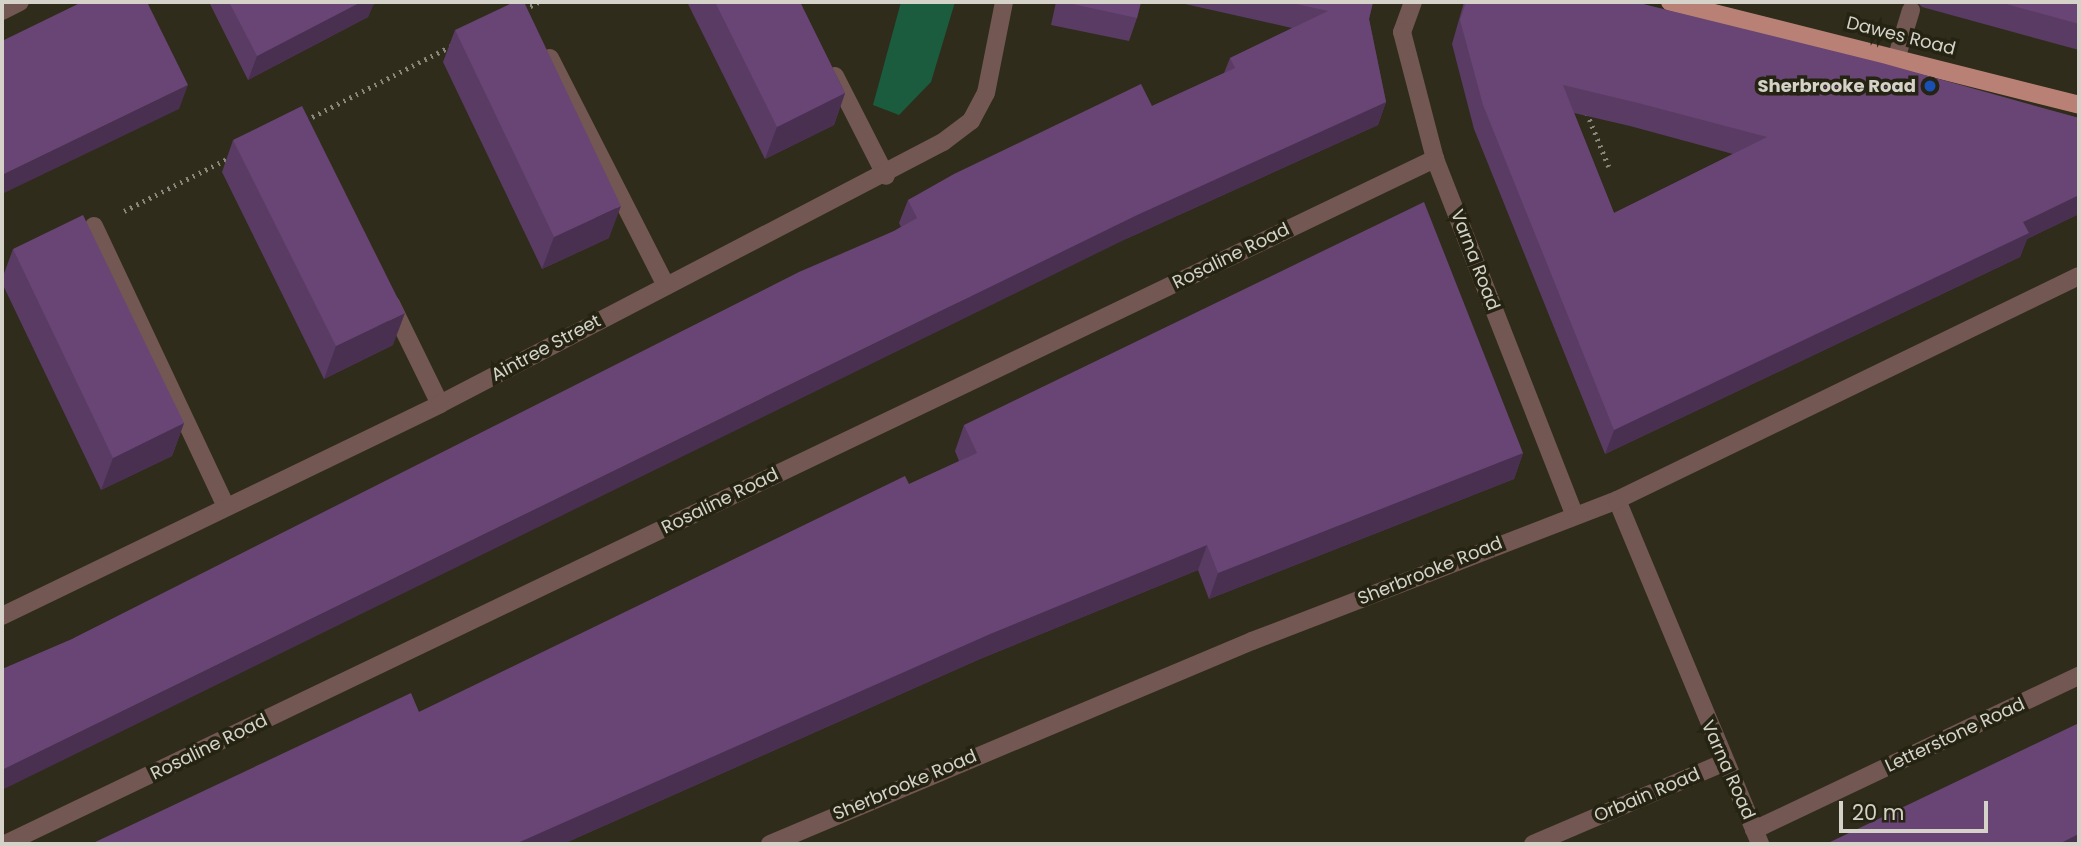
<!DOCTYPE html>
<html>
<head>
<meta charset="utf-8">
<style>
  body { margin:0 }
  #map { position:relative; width:2081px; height:846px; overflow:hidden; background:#2f2c1b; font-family:Poppins,sans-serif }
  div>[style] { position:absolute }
  .green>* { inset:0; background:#1b5c3f }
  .path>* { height:4.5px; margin-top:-2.25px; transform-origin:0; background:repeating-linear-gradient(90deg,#89877a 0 2px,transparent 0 7px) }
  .service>* { height:18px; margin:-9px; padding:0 9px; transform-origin:9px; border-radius:9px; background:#735752 }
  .minor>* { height:18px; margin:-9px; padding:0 9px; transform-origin:9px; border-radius:9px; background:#735752 }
  .primary>* { height:18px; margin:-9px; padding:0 9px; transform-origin:9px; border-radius:9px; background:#b98175 }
  .wall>* { inset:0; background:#593b64 }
  .shaded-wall>* { inset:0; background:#493051 }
  .building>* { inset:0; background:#684574 }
  .dots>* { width:19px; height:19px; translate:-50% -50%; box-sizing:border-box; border:4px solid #252312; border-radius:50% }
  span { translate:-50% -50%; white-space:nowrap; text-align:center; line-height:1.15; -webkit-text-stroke:7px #252312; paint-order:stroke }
  .street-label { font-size:18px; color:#d5d3c9 }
  .poi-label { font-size:18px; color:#d5d3c9; font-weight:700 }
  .right { translate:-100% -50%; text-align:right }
  .frame { position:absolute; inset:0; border:4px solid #d5d3c9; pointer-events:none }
  .scale { position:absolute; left:1839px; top:801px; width:149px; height:32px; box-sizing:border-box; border:4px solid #d5d3c9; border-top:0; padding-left:9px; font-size:21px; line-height:24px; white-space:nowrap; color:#d5d3c9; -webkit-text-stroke:5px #252312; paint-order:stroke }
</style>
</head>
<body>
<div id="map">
  <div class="green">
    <div style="clip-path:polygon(901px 2px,955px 2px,931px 82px,899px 115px,873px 105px)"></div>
  </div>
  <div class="path">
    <div style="left:524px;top:9px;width:17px;rotate:-25deg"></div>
    <div style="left:1587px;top:113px;width:58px;rotate:67.8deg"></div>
    <div style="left:306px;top:120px;width:163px;rotate:-27deg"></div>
    <div style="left:124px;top:211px;width:118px;rotate:-26.8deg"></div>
  </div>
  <div class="service">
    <div style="left:1897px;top:56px;width:48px;rotate:-73.1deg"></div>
    <div style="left:550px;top:58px;width:256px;rotate:63deg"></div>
    <div style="left:835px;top:76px;width:112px;rotate:63deg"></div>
    <div style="left:94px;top:226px;width:310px;rotate:64.8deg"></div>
    <div style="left:391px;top:304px;width:111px;rotate:63.9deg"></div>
  </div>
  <div class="minor">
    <div style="left:1413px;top:2px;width:32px;rotate:110deg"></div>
    <div style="left:1402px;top:32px;width:131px;rotate:75.4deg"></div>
    <div style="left:1435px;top:159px;width:381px;rotate:68.6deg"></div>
    <div style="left:2px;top:11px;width:20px;rotate:-27deg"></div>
    <div style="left:1617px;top:500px;width:373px;rotate:67.4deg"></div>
    <div style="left:2px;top:616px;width:487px;rotate:-25.8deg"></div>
    <div style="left:440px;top:404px;width:567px;rotate:-27.51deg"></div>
    <div style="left:943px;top:142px;width:35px;rotate:-37deg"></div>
    <div style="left:971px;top:121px;width:32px;rotate:-62deg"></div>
    <div style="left:986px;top:93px;width:93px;rotate:-78.8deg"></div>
    <div style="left:1754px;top:830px;width:360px;rotate:-25.4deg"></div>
    <div style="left:5px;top:844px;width:1586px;rotate:-25.6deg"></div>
    <div style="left:770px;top:844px;width:523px;rotate:-22.84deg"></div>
    <div style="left:1252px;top:641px;width:391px;rotate:-21.1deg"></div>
    <div style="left:1617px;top:500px;width:513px;rotate:-25.87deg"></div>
    <div style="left:1533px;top:844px;width:207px;rotate:-23.1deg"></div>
  </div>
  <div class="primary">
    <div style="left:1670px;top:2px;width:422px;rotate:14.1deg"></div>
  </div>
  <div class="wall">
    <div style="clip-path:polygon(209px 2px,379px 2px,373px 5px,368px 17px,248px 80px)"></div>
    <div style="clip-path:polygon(687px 2px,800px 2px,845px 93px,834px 125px,765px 159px)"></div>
    <div style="clip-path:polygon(1056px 2px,1141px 2px,1137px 18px,1129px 41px,1051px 25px)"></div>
    <div style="clip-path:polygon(1176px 2px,1373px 2px,1369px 19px,1386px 102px,1378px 125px,1128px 238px,72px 639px,894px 231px,901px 227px,899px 223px,908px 200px,1152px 106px,1224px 73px,1230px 58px,1292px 28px)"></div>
    <div style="clip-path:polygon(evenodd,1464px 2px,1635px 2px,2079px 118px,2079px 214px,2027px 239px,2020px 257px,1605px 454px,1474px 129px,1452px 44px,1464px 2px,1574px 113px,1630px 126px,1733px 154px,1614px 213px,1574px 113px)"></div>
    <div style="clip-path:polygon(1917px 2px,2079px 2px,2079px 50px,1922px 7px)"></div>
    <div style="clip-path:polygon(455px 30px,609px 238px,542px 269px,443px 62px)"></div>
    <div style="clip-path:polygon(233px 140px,393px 345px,324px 379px,222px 172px)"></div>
    <div style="clip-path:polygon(13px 249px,184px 423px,172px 456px,101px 490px,2px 283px,2px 279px)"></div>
    <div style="clip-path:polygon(964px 425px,1523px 453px,1514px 479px,1209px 599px,1198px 570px,980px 659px,563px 844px,91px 844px,419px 712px,959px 461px,955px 451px)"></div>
  </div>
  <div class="shaded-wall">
    <div style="clip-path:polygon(361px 2px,379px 2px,373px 5px,368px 17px,248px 80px,257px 56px)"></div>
    <div style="clip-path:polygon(188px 85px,179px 109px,2px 194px,2px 175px)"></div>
    <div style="clip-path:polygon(845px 93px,834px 125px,765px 159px,777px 127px)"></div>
    <div style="clip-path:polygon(1386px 102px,1378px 125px,1128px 238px,2px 790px,2px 770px,1137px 215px)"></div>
    <div style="clip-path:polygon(2079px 195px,2079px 214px,2027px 239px,2020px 257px,1605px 454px,1614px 430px,2023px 222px)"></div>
    <div style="clip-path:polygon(621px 206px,609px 238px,542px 269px,554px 237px)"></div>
    <div style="clip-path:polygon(405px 313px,393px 345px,324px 379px,336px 346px)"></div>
    <div style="clip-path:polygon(184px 423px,172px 456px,101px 490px,113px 458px)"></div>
    <div style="clip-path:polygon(1523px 453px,1514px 479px,1209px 599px,1218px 573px)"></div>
    <div style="clip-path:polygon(1207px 545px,1198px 570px,980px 659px,563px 844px,515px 844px,990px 634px)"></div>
    <div style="clip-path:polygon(2079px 834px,2079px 844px,2059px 844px)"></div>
  </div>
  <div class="building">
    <div style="clip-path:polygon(82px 2px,147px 2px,188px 85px,2px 175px,2px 41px)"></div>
    <div style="clip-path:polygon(229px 2px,361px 2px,257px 56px)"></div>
    <div style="clip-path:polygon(514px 2px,524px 2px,621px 206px,554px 237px,455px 30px)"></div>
    <div style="clip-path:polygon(715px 2px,800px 2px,845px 93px,777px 127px)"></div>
    <div style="clip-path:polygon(1063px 2px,1141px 2px,1137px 18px)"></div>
    <div style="clip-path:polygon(1287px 2px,1373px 2px,1369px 19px,1386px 102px,1137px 215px,2px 770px,2px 669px,72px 639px,799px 272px,894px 231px,917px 218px,908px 200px,954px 174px,1141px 84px,1152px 106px,1235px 68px,1230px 58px,1328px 11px)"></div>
    <div style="clip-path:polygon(evenodd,1466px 2px,1635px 2px,1882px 63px,2079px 118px,2079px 195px,2023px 222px,2029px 233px,1614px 430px,1483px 105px,1460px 20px,1466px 2px,1563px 85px,1638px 103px,1767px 137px,1614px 213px,1563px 85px)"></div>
    <div style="clip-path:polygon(1999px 2px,2079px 2px,2079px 24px)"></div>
    <div style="clip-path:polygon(302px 106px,405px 313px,336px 346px,233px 140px)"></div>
    <div style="clip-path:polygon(1424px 202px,1523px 453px,1218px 573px,1207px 545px,990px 634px,515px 844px,91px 844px,411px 693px,419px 712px,905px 476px,909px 484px,977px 453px,964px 425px)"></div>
    <div style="clip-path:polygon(83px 215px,184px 423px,113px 458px,13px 249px)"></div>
    <div style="clip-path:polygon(2079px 723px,2079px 834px,2059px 844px,1826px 844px)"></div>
  </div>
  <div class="dots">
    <div style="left:1930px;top:86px;background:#1a4fb4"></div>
  </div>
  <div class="street-label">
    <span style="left:1901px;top:36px;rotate:14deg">Dawes Road</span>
    <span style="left:1231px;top:256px;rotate:-26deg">Rosaline Road</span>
    <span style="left:1475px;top:260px;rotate:69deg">Varna Road</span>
    <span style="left:546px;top:348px;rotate:-28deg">Aintree Street</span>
    <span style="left:720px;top:501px;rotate:-26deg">Rosaline Road</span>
    <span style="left:1430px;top:571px;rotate:-22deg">Sherbrooke Road</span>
    <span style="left:1955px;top:735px;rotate:-25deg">Letterstone Road</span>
    <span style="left:209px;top:747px;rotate:-26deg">Rosaline Road</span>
    <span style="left:1728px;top:770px;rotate:66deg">Varna Road</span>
    <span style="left:905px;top:785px;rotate:-23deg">Sherbrooke Road</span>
    <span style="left:1647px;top:795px;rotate:-23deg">Orbain Road</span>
  </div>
  <div class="poi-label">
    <span class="right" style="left:1916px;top:86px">Sherbrooke Road</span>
  </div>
  <div class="frame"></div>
  <div class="scale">20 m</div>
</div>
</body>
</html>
